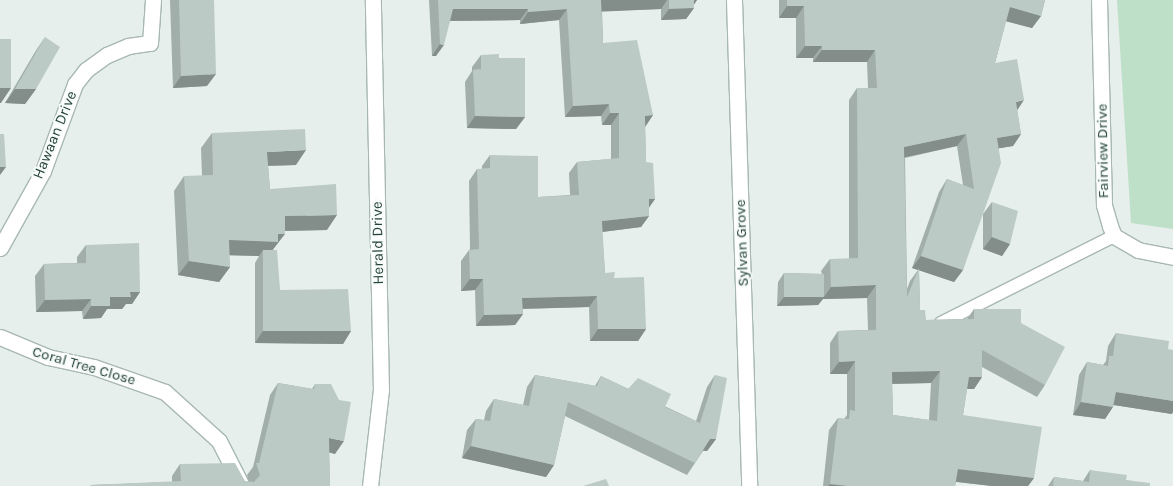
<!DOCTYPE html>
<html>
<head>
<meta charset="utf-8">
<style>
  body { margin:0 }
  #map { position:relative; width:1173px; height:486px; overflow:hidden; background:#e6efeb; font-family:Karla,sans-serif }
  div>[style] { position:absolute }
  .green>* { inset:0; background:#bfe0c8 }
  .roads { filter:drop-shadow(1px 0 #a8b8b2) drop-shadow(-1px 0 #a8b8b2) drop-shadow(0 1px #a8b8b2) drop-shadow(0 -1px #a8b8b2) }
  .service>* { height:12px; margin:-6px; padding:0 6px; transform-origin:6px; border-radius:6px; background:#fff }
  .minor>* { height:15px; margin:-7.5px; padding:0 7.5px; transform-origin:7.5px; border-radius:7.5px; background:#fff }
  .wall>* { inset:0; background:#a1aea9 }
  .shaded-wall>* { inset:0; background:#838d89 }
  .building>* { inset:0; background:#bbcac4 }
  span { translate:-50% -50%; white-space:nowrap; text-align:center; line-height:1.15; -webkit-text-stroke:4px #f7fbf9; paint-order:stroke }
  .street-label { font-size:15px; color:#24423a }
</style>
</head>
<body>
<div id="map">
  <div class="green">
    <div style="clip-path:polygon(1117px 0,1173px 0,1173px 229px,1131px 223px)"></div>
  </div>
  <div class="roads">
    <div class="service">
      <div style="left:941px;top:323px;width:194px;rotate:-26.7deg"></div>
    </div>
    <div class="minor">
      <div style="left:734px;top:0;width:486px;rotate:88.2deg"></div>
      <div style="left:1099px;top:0;width:205px;rotate:88.6deg"></div>
      <div style="left:1104px;top:205px;width:22px;rotate:74deg"></div>
      <div style="left:1110px;top:226px;width:11px;rotate:68deg"></div>
      <div style="left:1114px;top:236px;width:28px;rotate:30deg"></div>
      <div style="left:1138px;top:250px;width:36px;rotate:11deg"></div>
      <div style="left:0;top:248px;width:88px;rotate:-60.8deg"></div>
      <div style="left:43px;top:171px;width:93px;rotate:-69.8deg"></div>
      <div style="left:75px;top:84px;width:18px;rotate:-52deg"></div>
      <div style="left:86px;top:70px;width:26px;rotate:-36deg"></div>
      <div style="left:107px;top:55px;width:23px;rotate:-23deg"></div>
      <div style="left:128px;top:46px;width:22px;rotate:-8deg"></div>
      <div style="left:150px;top:43px;width:43px;rotate:-86deg"></div>
      <div style="left:0;top:337px;width:52px;rotate:22.6deg"></div>
      <div style="left:48px;top:357px;width:47px;rotate:12.3deg"></div>
      <div style="left:94px;top:367px;width:75px;rotate:19.4deg"></div>
      <div style="left:165px;top:392px;width:73px;rotate:42.2deg"></div>
      <div style="left:219px;top:441px;width:51px;rotate:62.9deg"></div>
      <div style="left:370px;top:486px;width:97px;rotate:-83.5deg"></div>
      <div style="left:381px;top:390px;width:390px;rotate:-91.2deg"></div>
    </div>
  </div>
  <div class="wall">
    <div style="clip-path:polygon(170px 0,214px 0,207px 86px,173px 88px)"></div>
    <div style="clip-path:polygon(429px 0,697px 0,694px 4px,694px 8px,686px 19px,661px 20px,661px 9px,602px 11px,603px 43px,653px 115px,645px 127px,646px 162px,655px 199px,649px 208px,649px 216px,641px 227px,602px 232px,605px 273px,614px 278px,646px 329px,638px 341px,590px 341px,589px 307px,523px 309px,523px 314px,515px 325px,476px 326px,475px 290px,461px 291px,461px 261px,469px 250px,470px 249px,469px 181px,477px 169px,482px 169px,482px 166px,490px 155px,538px 197px,570px 195px,569px 173px,577px 162px,611px 159px,611px 125px,602px 125px,601px 116px,565px 117px,559px 20px,520px 24px,520px 20px,450px 21px,436px 56px,432px 56px)"></div>
    <div style="clip-path:polygon(evenodd,779px 0,1045px 0,1041px 16px,1032px 28px,1006px 21px,995px 63px,1017px 110px,1021px 134px,1013px 146px,999px 148px,963px 270px,954px 282px,919px 270px,920px 310px,926px 320px,967px 319px,974px 309px,1021px 323px,1045px 385px,1037px 397px,982px 367px,982px 377px,974px 389px,967px 389px,963px 415px,1034px 478px,1028px 486px,992px 486px,956px 482px,955px 486px,823px 486px,829px 430px,838px 418px,844px 419px,847px 415px,847px 374px,830px 374px,830px 343px,838px 331px,868px 330px,867px 298px,823px 299px,818px 305px,777px 306px,778px 282px,784px 273px,822px 274px,821px 271px,830px 259px,849px 259px,849px 100px,857px 88px,868px 88px,867px 62px,813px 62px,813px 58px,796px 58px,796px 18px,779px 18px,779px 0,957px 146px,963px 185px,947px 179px,939px 192px,912px 268px,918px 270px,910px 281px,907px 289px,905px 158px,957px 146px,779px 0,931px 383px,929px 420px,893px 415px,892px 384px,931px 383px)"></div>
    <div style="clip-path:polygon(45px 37px,36px 89px,25px 104px,5px 103px,35px 52px)"></div>
    <div style="clip-path:polygon(481px 55px,499px 58px,525px 117px,516px 129px,467px 128px,465px 82px,472px 71px,472px 67px)"></div>
    <div style="clip-path:polygon(212px 133px,296px 165px,268px 166px,270px 189px,327px 230px,285px 231px,274px 248px,272px 250px,280px 290px,351px 331px,343px 344px,255px 343px,255px 263px,259px 256px,229px 255px,230px 267px,219px 282px,178px 275px,174px 191px,184px 176px,202px 176px,201px 148px)"></div>
    <div style="clip-path:polygon(992px 202px,1010px 244px,1002px 256px,983px 249px,983px 214px)"></div>
    <div style="clip-path:polygon(86px 245px,140px 292px,132px 304px,126px 304px,122px 309px,107px 309px,101px 318px,83px 319px,82px 311px,36px 312px,35px 276px,44px 264px,77px 263px,77px 257px)"></div>
    <div style="clip-path:polygon(1116px 333px,1168px 349px,1172px 414px,1114px 405px,1105px 419px,1073px 415px,1079px 375px,1087px 362px,1103px 365px,1106px 361px,1108px 346px)"></div>
    <div style="clip-path:polygon(535px 375px,595px 386px,601px 376px,696px 421px,707px 387px,715px 375px,716px 439px,707px 451px,703px 451px,687px 475px,565px 416px,554px 465px,546px 477px,462px 458px,467px 430px,476px 419px,484px 420px,486px 411px,494px 399px,523px 405px,527px 387px)"></div>
    <div style="clip-path:polygon(278px 383px,312px 389px,315px 384px,335px 454px,329px 452px,330px 486px,90px 486px,91px 485px,172px 482px,172px 476px,180px 464px,245px 481px,249px 482px,247px 475px,253px 467px,270px 395px)"></div>
    <div style="clip-path:polygon(1090px 470px,1126px 480px,1150px 486px,1048px 486px,1054px 477px,1083px 481px)"></div>
  </div>
  <div class="shaded-wall">
    <div style="clip-path:polygon(601px 0,667px 0,661px 9px,593px 12px)"></div>
    <div style="clip-path:polygon(693px 0,697px 0,692px 8px,694px 8px,686px 19px,661px 20px,669px 9px)"></div>
    <div style="clip-path:polygon(787px 6px,804px 6px,796px 18px,779px 18px)"></div>
    <div style="clip-path:polygon(1010px 7px,1041px 16px,1032px 28px,1001px 20px)"></div>
    <div style="clip-path:polygon(453px 9px,528px 9px,520px 20px,445px 21px)"></div>
    <div style="clip-path:polygon(567px 9px,559px 20px,520px 24px,528px 12px)"></div>
    <div style="clip-path:polygon(440px 44px,444px 45px,436px 56px,432px 56px)"></div>
    <div style="clip-path:polygon(805px 46px,822px 46px,813px 58px,796px 58px)"></div>
    <div style="clip-path:polygon(822px 50px,875px 50px,867px 62px,813px 62px)"></div>
    <div style="clip-path:polygon(216px 74px,207px 86px,173px 88px,181px 76px)"></div>
    <div style="clip-path:polygon(0 88px,11px 88px,1px 103px,0 103px)"></div>
    <div style="clip-path:polygon(15px 89px,36px 89px,25px 104px,5px 103px)"></div>
    <div style="clip-path:polygon(1024px 100px,1016px 112px,1016px 102px)"></div>
    <div style="clip-path:polygon(609px 104px,601px 116px,565px 117px,573px 106px)"></div>
    <div style="clip-path:polygon(610px 113px,619px 113px,611px 125px,602px 125px)"></div>
    <div style="clip-path:polygon(653px 115px,645px 127px,645px 116px)"></div>
    <div style="clip-path:polygon(475px 116px,525px 117px,516px 129px,467px 128px)"></div>
    <div style="clip-path:polygon(966px 134px,957px 146px,896px 159px,904px 147px)"></div>
    <div style="clip-path:polygon(1021px 134px,1013px 146px,989px 150px,997px 138px)"></div>
    <div style="clip-path:polygon(306px 150px,296px 165px,257px 166px,267px 152px)"></div>
    <div style="clip-path:polygon(0 167px,6px 167px,0 175px)"></div>
    <div style="clip-path:polygon(649px 199px,655px 199px,646px 211px)"></div>
    <div style="clip-path:polygon(337px 215px,327px 230px,275px 231px,285px 216px)"></div>
    <div style="clip-path:polygon(649px 216px,641px 227px,594px 233px,602px 221px)"></div>
    <div style="clip-path:polygon(278px 234px,285px 234px,268px 256px,263px 250px,259px 256px,218px 255px,229px 240px)"></div>
    <div style="clip-path:polygon(992px 237px,1010px 244px,1002px 256px,983px 249px)"></div>
    <div style="clip-path:polygon(921px 256px,963px 270px,954px 282px,912px 268px)"></div>
    <div style="clip-path:polygon(189px 261px,230px 267px,219px 282px,178px 275px)"></div>
    <div style="clip-path:polygon(470px 279px,483px 279px,475px 290px,461px 291px)"></div>
    <div style="clip-path:polygon(876px 285px,867px 298px,823px 299px,818px 305px,777px 306px,784px 297px,824px 297px,831px 287px)"></div>
    <div style="clip-path:polygon(130px 292px,140px 292px,132px 304px,126px 304px,122px 309px,107px 309px,101px 318px,83px 319px,91px 306px,110px 297px)"></div>
    <div style="clip-path:polygon(597px 296px,589px 307px,514px 309px,522px 298px)"></div>
    <div style="clip-path:polygon(91px 299px,82px 311px,36px 312px,45px 300px)"></div>
    <div style="clip-path:polygon(523px 314px,515px 325px,476px 326px,484px 315px)"></div>
    <div style="clip-path:polygon(598px 329px,646px 329px,638px 341px,590px 341px)"></div>
    <div style="clip-path:polygon(263px 331px,351px 331px,343px 344px,255px 343px)"></div>
    <div style="clip-path:polygon(855px 361px,847px 374px,830px 374px,839px 362px)"></div>
    <div style="clip-path:polygon(940px 371px,931px 383px,883px 384px,892px 372px)"></div>
    <div style="clip-path:polygon(969px 377px,982px 377px,974px 389px,960px 389px)"></div>
    <div style="clip-path:polygon(1116px 392px,1173px 401px,1173px 412px,1172px 414px,1107px 404px)"></div>
    <div style="clip-path:polygon(1081px 402px,1113px 407px,1105px 419px,1073px 415px)"></div>
    <div style="clip-path:polygon(329px 438px,344px 441px,335px 454px,320px 450px)"></div>
    <div style="clip-path:polygon(710px 439px,716px 439px,707px 451px,702px 450px)"></div>
    <div style="clip-path:polygon(471px 446px,554px 465px,546px 477px,462px 458px)"></div>
    <div style="clip-path:polygon(958px 469px,1034px 478px,1028px 486px,992px 486px,950px 481px)"></div>
    <div style="clip-path:polygon(830px 484px,848px 486px,828px 486px)"></div>
  </div>
  <div class="building">
    <div style="clip-path:polygon(179px 0,214px 0,216px 74px,181px 76px)"></div>
    <div style="clip-path:polygon(438px 0,605px 0,601px 0,603px 43px,637px 40px,653px 115px,645px 116px,646px 162px,653px 163px,655px 199px,649px 199px,649px 216px,602px 221px,605px 273px,615px 272px,614px 278px,644px 277px,646px 329px,598px 329px,597px 296px,522px 298px,523px 314px,484px 315px,483px 279px,470px 279px,469px 250px,479px 249px,477px 169px,490px 168px,490px 155px,538px 156px,538px 197px,579px 195px,577px 162px,619px 158px,619px 113px,610px 113px,609px 104px,573px 106px,567px 9px,528px 12px,528px 9px,453px 9px,444px 45px,440px 44px)"></div>
    <div style="clip-path:polygon(669px 0,694px 0,694px 8px,669px 9px)"></div>
    <div style="clip-path:polygon(evenodd,787px 0,1045px 0,1041px 16px,1010px 7px,995px 63px,1017px 59px,1024px 100px,1016px 102px,1021px 134px,997px 138px,1001px 163px,963px 270px,921px 256px,947px 179px,974px 189px,966px 134px,904px 147px,907px 297px,919px 268px,920px 310px,925px 310px,926px 320px,974px 319px,974px 309px,1021px 309px,1021px 323px,1065px 347px,1045px 385px,982px 350px,982px 377px,969px 377px,963px 415px,1042px 427px,1034px 478px,958px 469px,955px 486px,848px 486px,830px 484px,838px 418px,849px 419px,850px 410px,855px 411px,855px 361px,839px 362px,838px 331px,876px 330px,876px 285px,831px 287px,830px 259px,858px 258px,857px 88px,877px 88px,875px 50px,822px 50px,822px 46px,805px 46px,804px 6px,787px 6px,787px 0,940px 371px,937px 421px,893px 415px,892px 372px,940px 371px)"></div>
    <div style="clip-path:polygon(45px 37px,60px 47px,36px 89px,15px 89px)"></div>
    <div style="clip-path:polygon(0 39px,11px 39px,11px 88px,0 88px)"></div>
    <div style="clip-path:polygon(499px 54px,499px 58px,525px 58px,525px 117px,475px 116px,473px 70px,481px 69px,481px 55px)"></div>
    <div style="clip-path:polygon(305px 129px,306px 150px,267px 152px,270px 189px,336px 184px,337px 215px,285px 216px,285px 234px,278px 234px,278px 242px,229px 240px,230px 267px,189px 261px,184px 176px,213px 175px,212px 133px)"></div>
    <div style="clip-path:polygon(0 134px,4px 134px,6px 167px,0 167px)"></div>
    <div style="clip-path:polygon(992px 202px,1018px 211px,1010px 244px,992px 237px)"></div>
    <div style="clip-path:polygon(139px 243px,140px 292px,130px 292px,131px 297px,110px 297px,110px 306px,91px 306px,91px 299px,45px 300px,44px 264px,86px 263px,86px 245px)"></div>
    <div style="clip-path:polygon(263px 250px,277px 250px,280px 290px,348px 289px,351px 331px,263px 331px)"></div>
    <div style="clip-path:polygon(784px 273px,824px 274px,824px 297px,784px 297px)"></div>
    <div style="clip-path:polygon(1116px 333px,1169px 341px,1168px 349px,1173px 350px,1173px 401px,1116px 392px,1113px 407px,1081px 402px,1087px 362px,1108px 366px,1109px 356px,1113px 356px)"></div>
    <div style="clip-path:polygon(535px 375px,597px 386px,601px 376px,628px 389px,638px 378px,671px 394px,665px 407px,700px 423px,715px 375px,727px 378px,716px 439px,710px 439px,695px 463px,568px 402px,554px 465px,471px 446px,476px 419px,490px 421px,494px 399px,529px 406px)"></div>
    <div style="clip-path:polygon(278px 383px,314px 389px,315px 384px,331px 384px,339px 400px,351px 402px,344px 441px,329px 438px,330px 486px,91px 486px,91px 485px,181px 481px,180px 464px,235px 463px,245px 481px,254px 482px,260px 475px,256px 463px,259px 463px)"></div>
    <div style="clip-path:polygon(1090px 470px,1127px 475px,1126px 480px,1150px 483px,1150px 486px,1053px 486px,1054px 477px,1089px 482px)"></div>
    <div style="clip-path:polygon(606px 479px,609px 486px,583px 486px)"></div>
  </div>
  <div class="street-label">
    <span style="left:55px;top:135px;rotate:-68deg">Hawaan Drive</span>
    <span style="left:1103px;top:151px;rotate:-91deg">Fairview Drive</span>
    <span style="left:378px;top:243px;rotate:-91deg">Herald Drive</span>
    <span style="left:742px;top:243px;rotate:-92deg">Sylvan Grove</span>
    <span style="left:84px;top:366px;rotate:16deg">Coral Tree Close</span>
  </div>
</div>
</body>
</html>
